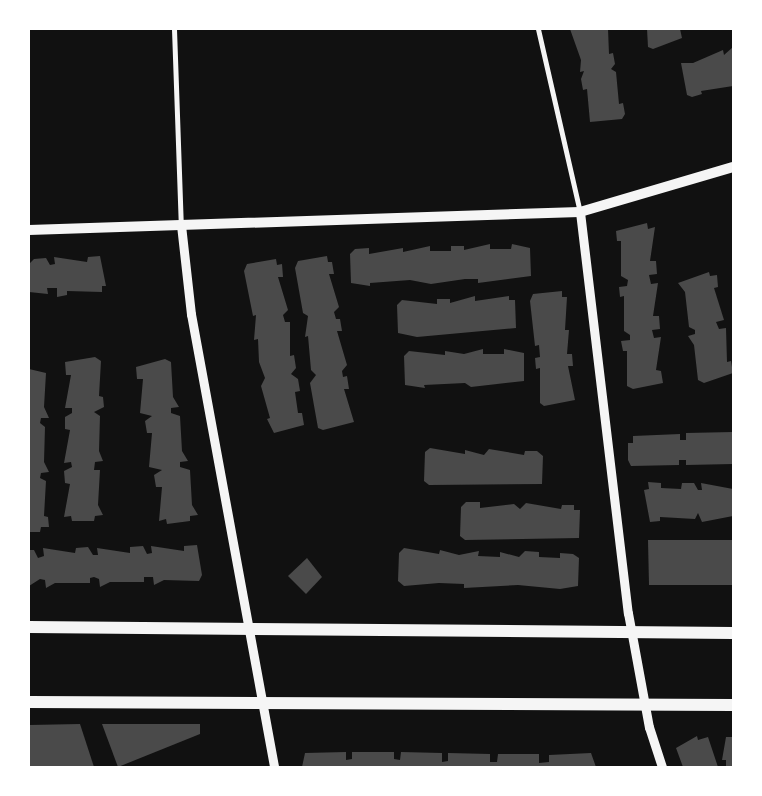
<!DOCTYPE html>
<html>
<head>
<meta charset="utf-8">
<style>
  body { margin:0 }
  #map { position:relative; width:762px; height:796px; overflow:hidden; background:#111; font-family:Rubik,sans-serif }
  div>[style] { position:absolute }
  .building>* { inset:0; background:#4a4a4a }
  .minor>* { height:5px; margin:-2.5px; padding:0 2.5px; transform-origin:2.5px; border-radius:2.5px; background:#f5f5f5 }
  .tertiary>* { height:9px; margin:-4.5px; padding:0 4.5px; transform-origin:4.5px; border-radius:4.5px; background:#f5f5f5 }
  .secondary>* { height:10px; margin:-5px; padding:0 5px; transform-origin:5px; border-radius:5px; background:#f5f5f5 }
  .primary>* { height:12px; margin:-6px; padding:0 6px; transform-origin:6px; border-radius:6px; background:#f5f5f5 }
  span { translate:-50% -50%; white-space:nowrap; text-align:center; line-height:1.15; -webkit-text-stroke:4px #fff; paint-order:stroke }
  .frame { position:absolute; inset:0; border:30px solid #fff; pointer-events:none }
</style>
</head>
<body>
<div id="map">
  <div class="building">
    <div style="clip-path:polygon(570px 29px,608px 29px,609px 54px,613px 53px,615px 64px,611px 69px,616px 72px,619px 104px,623px 103px,625px 114px,622px 119px,590px 122px,587px 89px,583px 90px,581px 79px,584px 71px,580px 72px,581px 60px)"></div>
    <div style="clip-path:polygon(647px 29px,680px 29px,682px 38px,653px 49px,648px 47px)"></div>
    <div style="clip-path:polygon(733px 47px,733px 86px,701px 91px,702px 94px,692px 97px,687px 95px,681px 63px,693px 63px,723px 50px,724px 55px)"></div>
    <div style="clip-path:polygon(647px 223px,648px 229px,655px 227px,650px 261px,656px 261px,657px 274px,649px 275px,651px 284px,658px 283px,653px 316px,659px 316px,660px 329px,652px 330px,654px 338px,661px 337px,656px 370px,661px 371px,663px 383px,633px 389px,627px 386px,627px 351px,623px 351px,621px 341px,630px 340px,630px 335px,624px 331px,624px 296px,620px 297px,619px 287px,627px 286px,628px 280px,621px 276px,621px 241px,617px 241px,616px 231px)"></div>
    <div style="clip-path:polygon(490px 244px,490px 249px,511px 249px,512px 244px,530px 248px,531px 276px,478px 283px,478px 279px,465px 279px,431px 284px,410px 280px,370px 283px,370px 286px,351px 283px,350px 254px,355px 249px,369px 248px,369px 254px,403px 248px,403px 252px,430px 246px,430px 251px,451px 251px,451px 246px,464px 246px,464px 250px)"></div>
    <div style="clip-path:polygon(100px 256px,106px 286px,102px 286px,102px 292px,67px 291px,67px 295px,57px 297px,57px 288px,47px 288px,48px 294px,29px 292px,29px 264px,34px 259px,46px 258px,50px 265px,55px 264px,54px 257px,87px 262px,88px 257px)"></div>
    <div style="clip-path:polygon(327px 256px,328px 262px,332px 262px,334px 274px,329px 274px,339px 307px,334px 312px,336px 319px,340px 319px,342px 331px,337px 331px,347px 365px,342px 371px,343px 377px,347px 376px,349px 389px,344px 389px,354px 422px,323px 430px,318px 428px,310px 383px,316px 375px,311px 370px,308px 336px,305px 337px,308px 316px,303px 313px,295px 268px,298px 261px)"></div>
    <div style="clip-path:polygon(276px 259px,277px 265px,282px 264px,283px 277px,278px 277px,288px 310px,283px 315px,285px 322px,290px 322px,290px 356px,294px 355px,296px 368px,291px 374px,298px 379px,300px 391px,295px 392px,298px 413px,302px 413px,304px 425px,274px 433px,267px 419px,270px 418px,261px 386px,265px 378px,259px 362px,258px 339px,254px 340px,256px 315px,253px 316px,244px 271px,247px 264px)"></div>
    <div style="clip-path:polygon(709px 272px,710px 276px,717px 275px,718px 287px,714px 288px,724px 320px,716px 322px,719px 329px,726px 328px,727px 362px,731px 361px,733px 373px,704px 383px,698px 380px,694px 345px,688px 336px,695px 334px,695px 330px,689px 327px,685px 292px,678px 283px)"></div>
    <div style="clip-path:polygon(562px 291px,562px 297px,567px 297px,565px 330px,569px 330px,567px 354px,572px 354px,573px 366px,568px 366px,575px 400px,544px 406px,540px 403px,540px 368px,536px 369px,535px 358px,540px 357px,539px 345px,535px 346px,530px 301px,533px 294px)"></div>
    <div style="clip-path:polygon(475px 296px,475px 301px,509px 296px,509px 300px,515px 300px,516px 328px,417px 337px,398px 333px,397px 305px,402px 300px,437px 304px,437px 299px,450px 299px,450px 303px)"></div>
    <div style="clip-path:polygon(483px 349px,483px 354px,504px 354px,504px 349px,524px 353px,524px 381px,471px 387px,465px 383px,424px 385px,425px 388px,405px 385px,404px 356px,409px 351px,445px 355px,445px 351px,464px 354px)"></div>
    <div style="clip-path:polygon(95px 357px,101px 361px,99px 396px,103px 397px,104px 407px,94px 412px,100px 416px,99px 451px,103px 461px,95px 462px,94px 470px,100px 470px,98px 505px,103px 515px,95px 516px,94px 521px,72px 521px,71px 516px,64px 517px,70px 484px,65px 483px,64px 471px,72px 467px,71px 462px,64px 463px,70px 430px,65px 429px,65px 417px,72px 413px,72px 408px,65px 408px,71px 375px,66px 375px,65px 362px)"></div>
    <div style="clip-path:polygon(165px 359px,171px 362px,173px 397px,179px 407px,171px 408px,171px 413px,180px 416px,182px 451px,188px 461px,180px 462px,180px 467px,190px 470px,192px 505px,198px 515px,190px 516px,190px 521px,167px 524px,166px 519px,159px 521px,162px 487px,156px 487px,154px 475px,162px 470px,149px 467px,152px 433px,147px 433px,145px 421px,152px 416px,140px 413px,143px 379px,137px 379px,136px 367px)"></div>
    <div style="clip-path:polygon(29px 369px,46px 373px,44px 407px,49px 418px,41px 418px,40px 423px,45px 427px,44px 462px,49px 472px,41px 473px,40px 478px,46px 481px,44px 516px,48px 517px,49px 527px,41px 527px,40px 532px,29px 532px)"></div>
    <div style="clip-path:polygon(733px 432px,733px 464px,686px 465px,686px 460px,679px 460px,679px 465px,631px 466px,628px 460px,628px 443px,633px 443px,633px 436px,680px 434px,680px 440px,686px 440px,686px 433px)"></div>
    <div style="clip-path:polygon(430px 448px,465px 454px,465px 450px,484px 455px,489px 449px,524px 455px,525px 451px,537px 451px,543px 456px,542px 484px,429px 485px,424px 481px,425px 452px)"></div>
    <div style="clip-path:polygon(648px 482px,661px 483px,661px 488px,681px 489px,682px 483px,694px 483px,698px 490px,702px 490px,701px 483px,733px 489px,733px 516px,702px 522px,698px 513px,695px 519px,660px 517px,660px 521px,650px 522px,644px 490px,649px 489px)"></div>
    <div style="clip-path:polygon(466px 502px,480px 502px,480px 508px,514px 504px,520px 509px,526px 503px,561px 509px,562px 505px,574px 505px,574px 510px,580px 510px,579px 538px,465px 540px,460px 536px,461px 507px)"></div>
    <div style="clip-path:polygon(648px 540px,733px 540px,733px 585px,649px 585px)"></div>
    <div style="clip-path:polygon(197px 545px,202px 575px,199px 581px,164px 580px,154px 585px,153px 577px,144px 577px,144px 582px,110px 582px,100px 587px,99px 579px,94px 577px,90px 578px,90px 583px,55px 583px,46px 588px,45px 580px,40px 579px,29px 586px,29px 550px,34px 550px,38px 558px,44px 556px,43px 548px,75px 553px,76px 548px,88px 547px,93px 555px,98px 555px,97px 548px,130px 553px,130px 547px,143px 546px,147px 554px,152px 553px,151px 546px,184px 551px,184px 546px)"></div>
    <div style="clip-path:polygon(404px 548px,439px 554px,440px 550px,459px 555px,479px 551px,478px 556px,500px 557px,500px 552px,519px 557px,525px 551px,539px 552px,539px 557px,560px 558px,560px 553px,573px 554px,579px 558px,578px 586px,560px 589px,518px 585px,464px 588px,464px 584px,439px 583px,404px 586px,398px 581px,399px 553px)"></div>
    <div style="clip-path:polygon(307px 558px,322px 577px,306px 594px,288px 576px)"></div>
    <div style="clip-path:polygon(80px 724px,94px 767px,29px 767px,29px 725px)"></div>
    <div style="clip-path:polygon(102px 724px,200px 724px,200px 734px,118px 767px)"></div>
    <div style="clip-path:polygon(697px 736px,698px 740px,708px 737px,718px 767px,683px 767px,676px 748px)"></div>
    <div style="clip-path:polygon(726px 737px,733px 737px,733px 767px,726px 767px,726px 760px,722px 760px)"></div>
    <div style="clip-path:polygon(346px 752px,346px 760px,352px 759px,352px 752px,394px 752px,394px 759px,400px 760px,401px 752px,442px 753px,442px 762px,448px 761px,448px 753px,490px 754px,490px 762px,497px 762px,498px 754px,539px 754px,539px 763px,549px 762px,549px 755px,591px 753px,596px 767px,302px 767px,305px 753px)"></div>
  </div>
  <div class="minor">
    <div style="left:174px;top:29px;width:196px;rotate:88deg"></div>
    <div style="left:538px;top:29px;width:188px;rotate:77.1deg"></div>
  </div>
  <div class="tertiary">
    <div style="left:580px;top:212px;width:404px;rotate:83.2deg"></div>
    <div style="left:628px;top:613px;width:116px;rotate:79.6deg"></div>
    <div style="left:649px;top:727px;width:42px;rotate:72deg"></div>
    <div style="left:181px;top:225px;width:90px;rotate:83.6deg"></div>
    <div style="left:191px;top:314px;width:461px;rotate:79.6deg"></div>
  </div>
  <div class="secondary">
    <div style="left:29px;top:230px;width:551px;rotate:-1.87deg"></div>
    <div style="left:580px;top:212px;width:159px;rotate:-16.4deg"></div>
  </div>
  <div class="primary">
    <div style="left:29px;top:627px;width:704px;rotate:0.49deg"></div>
    <div style="left:29px;top:702px;width:704px;rotate:0.24deg"></div>
  </div>
  <div class="frame"></div>
</div>
</body>
</html>
